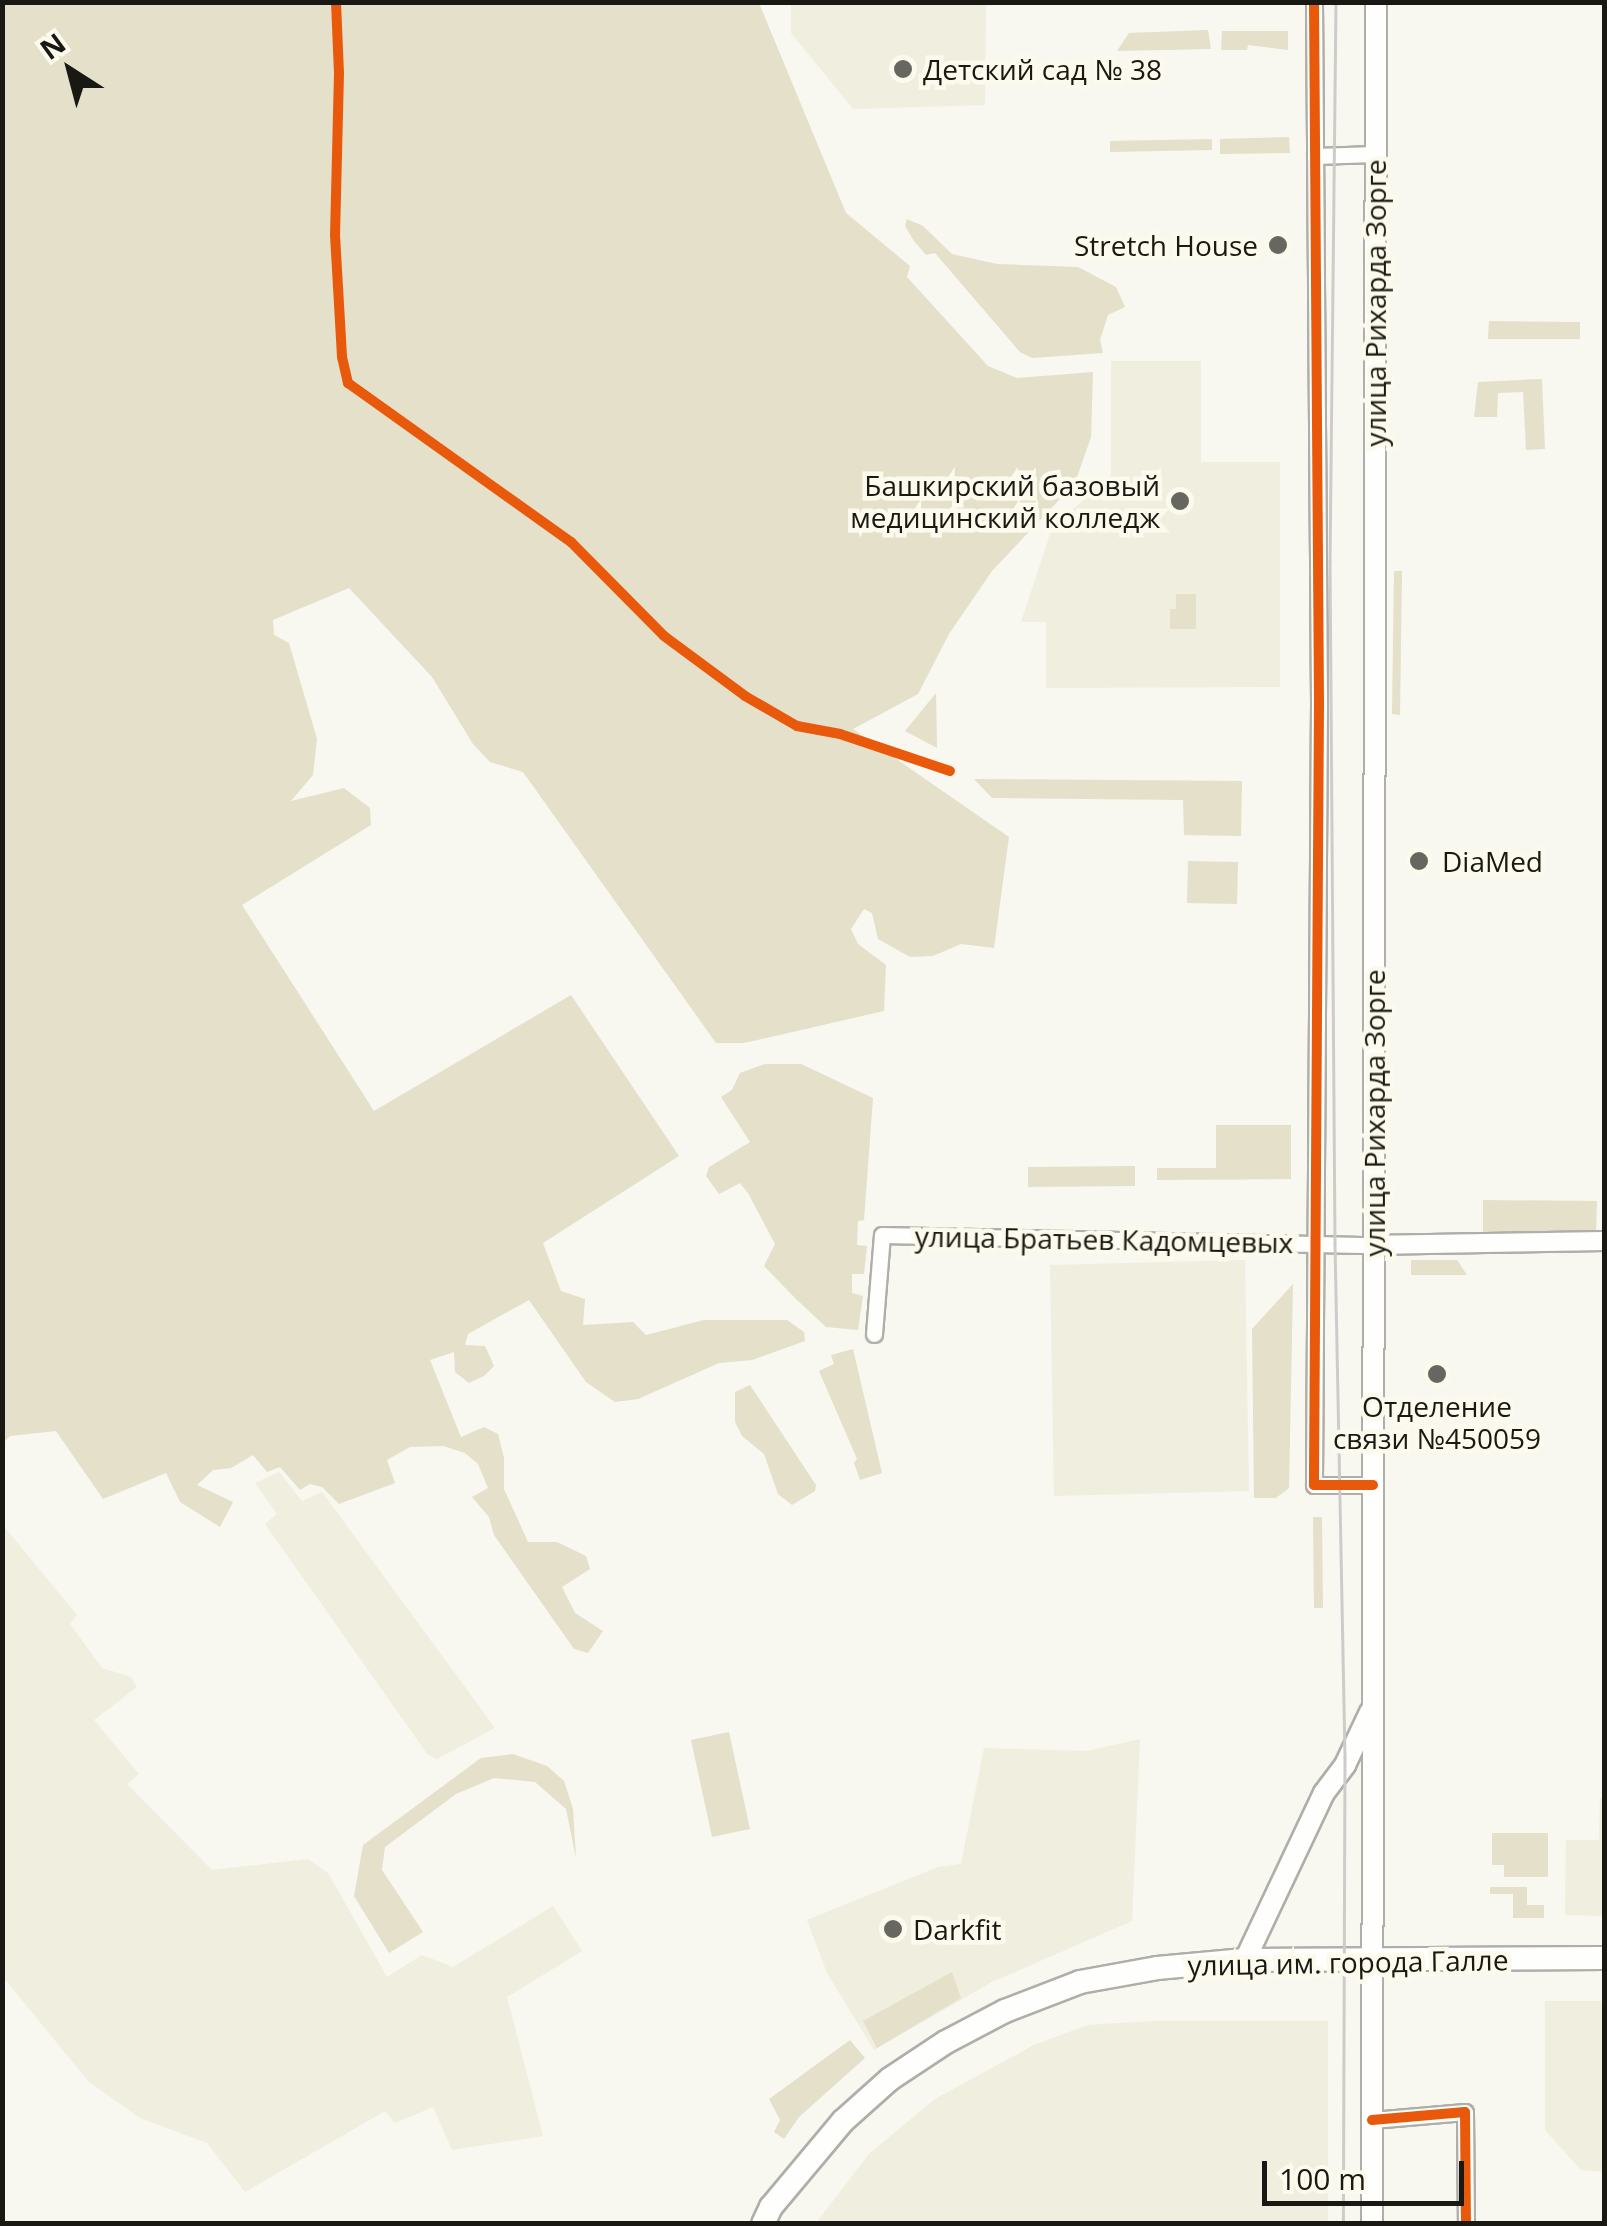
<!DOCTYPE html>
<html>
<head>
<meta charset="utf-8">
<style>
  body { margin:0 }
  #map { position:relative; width:1607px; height:2226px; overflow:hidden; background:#f8f7f0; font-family:"Open Sans",sans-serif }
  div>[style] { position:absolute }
  .built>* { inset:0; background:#f0eedf }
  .green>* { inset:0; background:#e4e0ca }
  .roads { filter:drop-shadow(2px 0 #afaea9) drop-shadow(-2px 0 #afaea9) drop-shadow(0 2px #afaea9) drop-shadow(0 -2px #afaea9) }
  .minor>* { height:15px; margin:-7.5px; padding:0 7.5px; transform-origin:7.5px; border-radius:7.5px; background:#fefefd }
  .tertiary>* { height:18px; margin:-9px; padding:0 9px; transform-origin:9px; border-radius:9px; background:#fefefd }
  .secondary>* { height:20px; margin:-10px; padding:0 10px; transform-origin:10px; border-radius:10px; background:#fefefd }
  .primary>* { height:22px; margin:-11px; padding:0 11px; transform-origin:11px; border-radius:11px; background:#fefefd }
  .tram>* { height:2.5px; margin:-1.25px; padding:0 1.25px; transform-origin:1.25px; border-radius:1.25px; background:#cecccb }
  .cycleway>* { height:10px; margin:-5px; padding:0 5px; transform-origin:5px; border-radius:5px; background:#e8590c }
  .dots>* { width:28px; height:28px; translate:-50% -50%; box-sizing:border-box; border:5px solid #fbfaec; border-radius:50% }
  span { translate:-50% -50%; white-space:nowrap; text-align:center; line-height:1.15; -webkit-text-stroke:9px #fbfaec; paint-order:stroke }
  .poi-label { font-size:28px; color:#191813 }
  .left { translate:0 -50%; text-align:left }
  .right { translate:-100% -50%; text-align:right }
  .street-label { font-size:28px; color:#191813 }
  .frame { position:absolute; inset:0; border:5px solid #191813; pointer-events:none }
  .north { position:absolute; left:20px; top:20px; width:100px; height:100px; -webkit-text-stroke:8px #fbfaec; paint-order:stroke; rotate:324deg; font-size:28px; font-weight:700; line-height:40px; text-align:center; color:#191813 }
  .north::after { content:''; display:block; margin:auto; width:35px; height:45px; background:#191813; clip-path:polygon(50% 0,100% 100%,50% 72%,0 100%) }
  .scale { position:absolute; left:1262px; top:2161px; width:202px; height:45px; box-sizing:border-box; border:5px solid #191813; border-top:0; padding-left:12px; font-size:30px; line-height:35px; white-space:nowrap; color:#191813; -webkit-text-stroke:8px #fbfaec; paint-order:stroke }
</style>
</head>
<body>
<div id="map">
  <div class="built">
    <div style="clip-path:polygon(791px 3px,986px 3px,985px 105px,853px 109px,791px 33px)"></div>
    <div style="clip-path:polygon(1111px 361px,1201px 361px,1201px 462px,1280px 462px,1280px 687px,1046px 688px,1046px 622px,1021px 622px,1052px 528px,1111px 475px)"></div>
    <div style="clip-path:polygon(1245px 1260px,1249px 1491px,1054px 1496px,1050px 1265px)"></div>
    <div style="clip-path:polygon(279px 1472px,302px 1501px,322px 1492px,495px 1728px,437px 1759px,428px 1755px,265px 1524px,277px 1514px,255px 1483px)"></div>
    <div style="clip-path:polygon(2px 1524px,77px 1615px,70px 1624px,102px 1668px,131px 1677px,137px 1687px,94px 1720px,139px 1774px,127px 1784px,212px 1870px,308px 1859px,328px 1873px,387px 1977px,422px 1955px,453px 1967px,553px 1906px,582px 1951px,507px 1997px,543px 2136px,452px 2150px,433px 2107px,395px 2123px,385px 2111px,245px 2192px,207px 2143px,140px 2118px,89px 2082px,3px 1977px)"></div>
    <div style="clip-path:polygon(1140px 1739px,1132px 1921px,992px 1982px,874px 2050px,827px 1973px,807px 1920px,938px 1867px,961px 1864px,984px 1748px,1087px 1751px)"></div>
    <div style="clip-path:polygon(1600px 1798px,1604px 1798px,1604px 1916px,1565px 1915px,1566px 1840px,1599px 1840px)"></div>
    <div style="clip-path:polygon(1545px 2001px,1604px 2001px,1604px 2172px,1581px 2170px,1545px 2130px)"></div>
    <div style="clip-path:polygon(1152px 2021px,1328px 2021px,1328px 2223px,816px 2223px,869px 2154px,935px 2099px,1034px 2045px,1088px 2025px)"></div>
  </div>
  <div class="green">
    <div style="clip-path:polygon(3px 2px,759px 3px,846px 213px,910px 266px,907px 277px,988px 366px,1017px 378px,1093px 372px,1091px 437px,1075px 483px,992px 571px,949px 634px,918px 694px,853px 729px,1009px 837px,994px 948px,961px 944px,933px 956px,910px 957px,878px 939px,872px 913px,864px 909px,851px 929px,858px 944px,886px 965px,884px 1011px,744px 1043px,716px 1043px,523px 772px,490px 762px,473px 744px,432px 677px,349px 588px,273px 620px,274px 635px,289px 643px,317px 739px,313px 775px,291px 801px,344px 788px,370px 808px,371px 825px,242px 905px,374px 1111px,571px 995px,679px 1156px,543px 1243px,561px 1291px,585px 1299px,583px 1325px,633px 1322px,646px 1335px,704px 1320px,787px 1320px,804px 1332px,805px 1341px,752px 1360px,719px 1363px,638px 1399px,615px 1402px,586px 1382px,529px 1300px,468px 1334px,465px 1345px,485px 1346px,494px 1366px,484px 1376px,469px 1383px,455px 1372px,454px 1352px,430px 1360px,461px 1437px,484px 1427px,498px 1434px,504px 1458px,504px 1489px,528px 1542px,557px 1542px,586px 1556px,590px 1569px,562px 1587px,575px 1613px,603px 1631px,588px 1653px,574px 1649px,494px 1535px,489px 1517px,472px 1497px,488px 1488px,478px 1464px,465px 1453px,443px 1446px,410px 1447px,387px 1460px,395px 1483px,339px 1504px,322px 1487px,310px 1484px,300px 1490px,280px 1467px,267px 1472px,253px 1455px,231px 1468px,213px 1470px,197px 1485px,233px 1502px,220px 1527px,180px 1502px,166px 1473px,103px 1499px,56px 1431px,10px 1436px,3px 1443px)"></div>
    <div style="clip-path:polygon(1208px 30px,1211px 49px,1117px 51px,1129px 33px)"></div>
    <div style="clip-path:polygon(1222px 31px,1288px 31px,1288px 50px,1248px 45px,1247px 50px,1221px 50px)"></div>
    <div style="clip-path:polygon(1289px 137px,1290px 153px,1220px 154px,1220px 139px)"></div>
    <div style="clip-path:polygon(1212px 139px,1212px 150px,1110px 152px,1110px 141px)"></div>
    <div style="clip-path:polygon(907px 219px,923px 226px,952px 254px,997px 264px,1078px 267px,1116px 287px,1125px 307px,1108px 315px,1100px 340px,1103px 353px,1032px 358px,1020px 352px,935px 253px,926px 255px,914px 241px,905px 226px)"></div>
    <div style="clip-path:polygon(1489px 321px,1580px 322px,1580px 339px,1488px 339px)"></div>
    <div style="clip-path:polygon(1542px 379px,1545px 449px,1526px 450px,1523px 392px,1498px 393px,1497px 417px,1474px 417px,1478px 382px)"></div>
    <div style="clip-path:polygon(1394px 571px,1402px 571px,1400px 715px,1392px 714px)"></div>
    <div style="clip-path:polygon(1176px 594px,1196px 594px,1196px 629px,1170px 629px,1170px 609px,1176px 609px)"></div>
    <div style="clip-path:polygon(936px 693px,937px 748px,905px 731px)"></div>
    <div style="clip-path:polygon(974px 779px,1242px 781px,1241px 836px,1184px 835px,1183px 800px,992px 798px)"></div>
    <div style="clip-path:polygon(1188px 861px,1238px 862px,1237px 904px,1187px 903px)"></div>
    <div style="clip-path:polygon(765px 1064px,801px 1064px,873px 1098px,864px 1220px,858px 1221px,857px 1245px,867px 1246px,864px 1274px,852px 1274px,852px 1293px,863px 1296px,858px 1330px,826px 1327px,795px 1298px,764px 1266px,775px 1244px,748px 1193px,740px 1183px,719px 1194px,706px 1176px,709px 1167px,750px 1142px,721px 1097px,732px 1090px,740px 1073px)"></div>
    <div style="clip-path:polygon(1216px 1125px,1291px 1125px,1291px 1179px,1157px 1180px,1157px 1168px,1216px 1168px)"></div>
    <div style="clip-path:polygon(1135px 1166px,1135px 1186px,1028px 1187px,1028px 1167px)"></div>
    <div style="clip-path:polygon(1483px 1200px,1597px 1201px,1596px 1234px,1483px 1233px)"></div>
    <div style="clip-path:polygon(1411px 1260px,1457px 1260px,1467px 1275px,1411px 1275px)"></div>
    <div style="clip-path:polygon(1293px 1284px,1289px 1488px,1276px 1498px,1254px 1498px,1252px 1329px)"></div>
    <div style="clip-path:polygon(853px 1349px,882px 1473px,860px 1480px,854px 1463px,857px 1459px,819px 1371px,834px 1364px,831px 1355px)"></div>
    <div style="clip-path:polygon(750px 1385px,816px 1485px,815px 1491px,792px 1505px,778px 1494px,764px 1454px,742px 1436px,735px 1422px,735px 1392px)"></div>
    <div style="clip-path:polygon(1313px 1517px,1322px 1517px,1323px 1608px,1314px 1608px)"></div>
    <div style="clip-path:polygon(729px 1732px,750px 1829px,712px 1837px,691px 1740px)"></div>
    <div style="clip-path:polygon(513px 1754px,547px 1766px,564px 1781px,573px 1809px,576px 1858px,566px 1809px,535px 1782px,494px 1778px,456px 1794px,385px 1847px,382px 1870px,423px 1932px,389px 1953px,354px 1896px,363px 1845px,481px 1758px)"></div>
    <div style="clip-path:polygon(1492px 1833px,1548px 1833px,1548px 1877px,1504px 1877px,1504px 1865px,1492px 1865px)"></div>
    <div style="clip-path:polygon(1490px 1887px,1527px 1887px,1527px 1905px,1544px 1905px,1544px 1918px,1513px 1918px,1513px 1894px,1490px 1894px)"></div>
    <div style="clip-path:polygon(952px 1972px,961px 1998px,877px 2048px,863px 2021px)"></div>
    <div style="clip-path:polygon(850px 2040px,865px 2058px,799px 2117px,784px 2139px,774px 2132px,780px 2120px,769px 2099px)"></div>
  </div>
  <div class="roads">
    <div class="minor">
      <div style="left:1314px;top:2px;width:702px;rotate:89.59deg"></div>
      <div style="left:1319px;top:704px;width:781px;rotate:90.37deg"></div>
      <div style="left:1314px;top:1485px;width:59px"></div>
      <div style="left:1315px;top:156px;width:60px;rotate:-1.9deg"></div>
      <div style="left:874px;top:1334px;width:99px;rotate:-85.4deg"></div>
      <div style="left:882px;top:1235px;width:492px;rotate:1.2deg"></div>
      <div style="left:1372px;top:2120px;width:93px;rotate:-4.9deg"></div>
      <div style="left:1465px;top:2112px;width:112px;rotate:89.5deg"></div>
    </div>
    <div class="tertiary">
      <div style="left:1374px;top:1245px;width:230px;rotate:-1deg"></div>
    </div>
    <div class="secondary">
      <div style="left:1245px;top:1960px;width:185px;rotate:-64.7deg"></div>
      <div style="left:1324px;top:1793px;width:35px;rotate:-53deg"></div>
      <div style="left:1345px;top:1765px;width:59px;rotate:-64.7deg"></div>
      <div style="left:1372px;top:2224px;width:2222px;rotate:-89.9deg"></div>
    </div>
    <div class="primary">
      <div style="left:763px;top:2224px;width:19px;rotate:-65deg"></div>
      <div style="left:771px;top:2207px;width:112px;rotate:-50.1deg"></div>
      <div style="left:843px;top:2121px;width:63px;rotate:-41.8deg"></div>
      <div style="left:890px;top:2079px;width:67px;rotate:-33.5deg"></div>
      <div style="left:946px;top:2042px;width:67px;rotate:-27.7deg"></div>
      <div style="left:1005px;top:2011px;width:80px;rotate:-21.1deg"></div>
      <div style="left:1080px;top:1982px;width:78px;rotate:-10.3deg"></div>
      <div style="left:1157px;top:1968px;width:88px;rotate:-5.2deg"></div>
      <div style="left:1245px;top:1960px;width:359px;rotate:-0.3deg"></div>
    </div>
  </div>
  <div class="tram">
    <div style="left:1336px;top:2px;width:559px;rotate:90.61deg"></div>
    <div style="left:1330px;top:561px;width:683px;rotate:89.58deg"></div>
    <div style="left:1335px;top:1244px;width:513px;rotate:88.88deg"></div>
    <div style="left:1345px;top:1757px;width:467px;rotate:90.2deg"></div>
  </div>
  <div class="cycleway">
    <div style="left:336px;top:2px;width:71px;rotate:87.6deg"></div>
    <div style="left:339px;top:73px;width:162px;rotate:91.4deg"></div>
    <div style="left:335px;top:235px;width:122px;rotate:86.7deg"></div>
    <div style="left:342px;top:357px;width:27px;rotate:77deg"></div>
    <div style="left:348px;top:383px;width:274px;rotate:35.5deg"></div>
    <div style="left:571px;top:542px;width:132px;rotate:45.3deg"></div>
    <div style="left:664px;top:636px;width:101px;rotate:36.5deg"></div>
    <div style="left:745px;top:696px;width:60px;rotate:30deg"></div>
    <div style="left:797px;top:726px;width:44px;rotate:10.5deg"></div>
    <div style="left:840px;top:734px;width:116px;rotate:18.6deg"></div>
    <div style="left:1314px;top:2px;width:702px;rotate:89.59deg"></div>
    <div style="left:1319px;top:704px;width:781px;rotate:90.37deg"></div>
    <div style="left:1314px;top:1485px;width:59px"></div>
    <div style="left:1372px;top:2120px;width:93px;rotate:-4.9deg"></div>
    <div style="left:1465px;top:2112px;width:112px;rotate:89.5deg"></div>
  </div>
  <div class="dots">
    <div style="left:903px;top:69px;background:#676660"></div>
    <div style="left:1278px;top:245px;background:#676660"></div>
    <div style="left:1180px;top:501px;background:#676660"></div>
    <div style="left:1419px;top:861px;background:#676660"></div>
    <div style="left:1437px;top:1374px;background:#676660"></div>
    <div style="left:893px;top:1929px;background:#676660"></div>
  </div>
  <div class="poi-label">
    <span class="left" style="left:923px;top:69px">Детский сад № 38</span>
    <span class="right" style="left:1258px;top:245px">Stretch House</span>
    <span class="right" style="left:1160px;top:501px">Башкирский базовый<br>медицинский колледж</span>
    <span class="left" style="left:1442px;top:861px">DiaMed</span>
    <span style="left:1437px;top:1422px">Отделение<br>связи №450059</span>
    <span class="left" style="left:913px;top:1929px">Darkfit</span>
  </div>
  <div class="street-label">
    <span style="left:1375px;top:303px;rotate:-90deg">улица Рихарда Зорге</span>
    <span style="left:1374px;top:1113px;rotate:-90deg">улица Рихарда Зорге</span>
    <span style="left:1104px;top:1239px;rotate:1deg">улица Братьев Кадомцевых</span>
    <span style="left:1348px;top:1962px;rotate:-1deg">улица им. города Галле</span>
  </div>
  <div class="frame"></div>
  <div class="north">N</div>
  <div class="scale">100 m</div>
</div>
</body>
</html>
